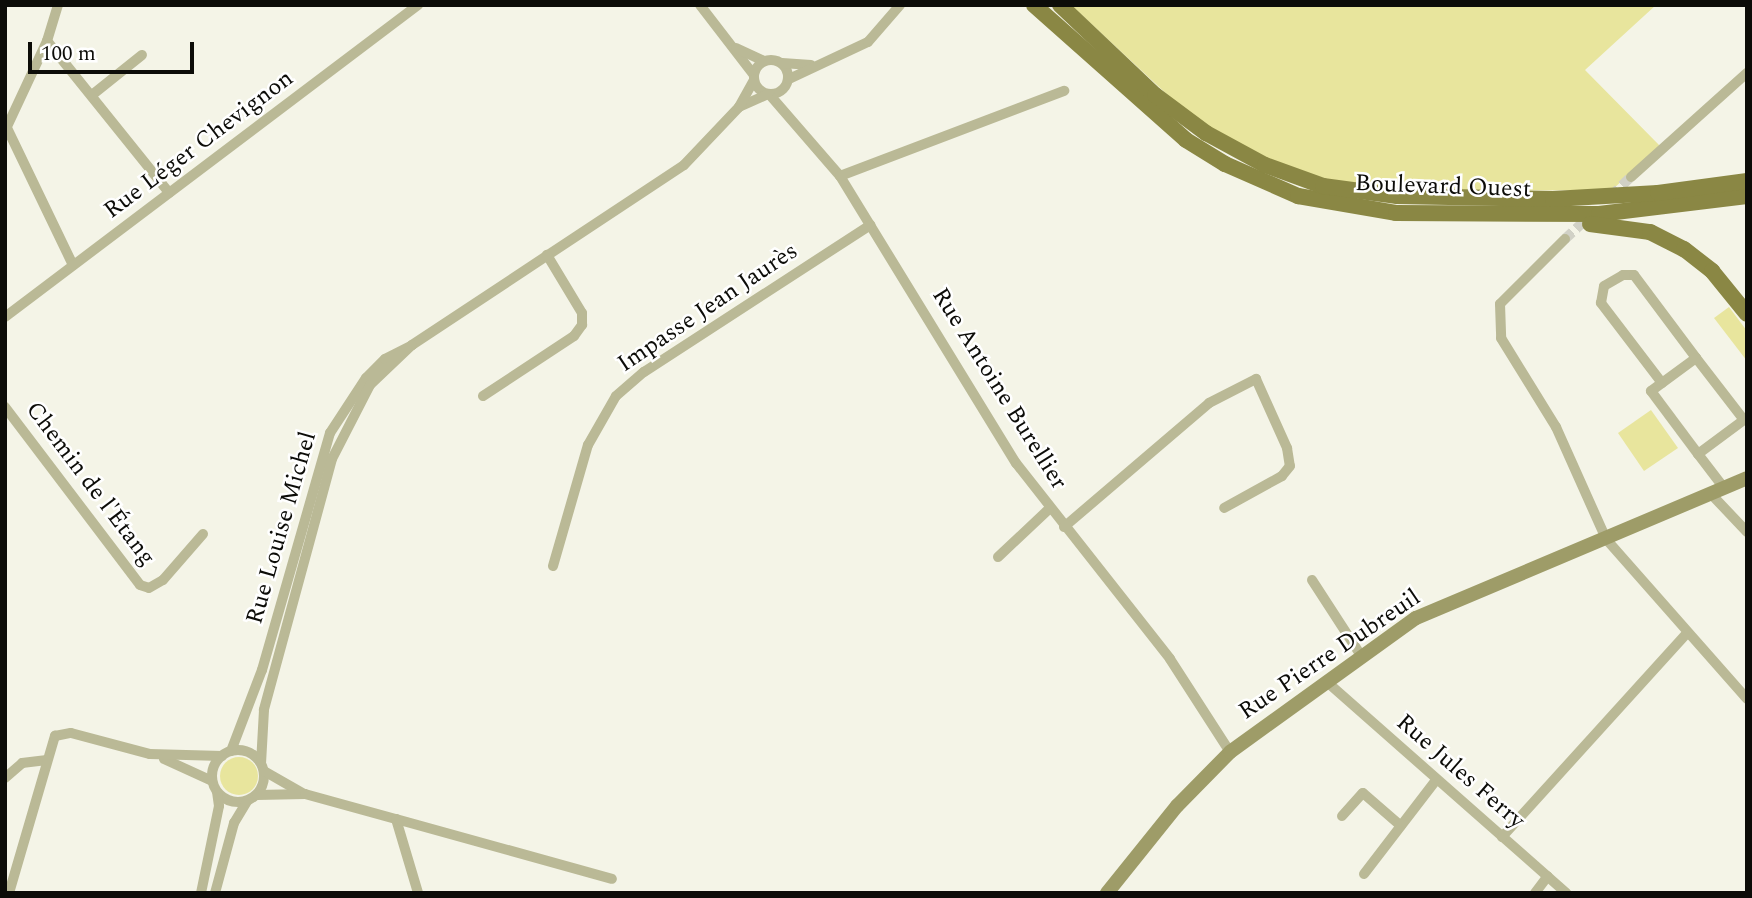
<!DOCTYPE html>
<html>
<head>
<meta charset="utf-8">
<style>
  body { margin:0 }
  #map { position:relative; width:1752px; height:898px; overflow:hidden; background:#f4f4e7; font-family:Spectral,serif }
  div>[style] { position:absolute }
  .green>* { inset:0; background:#e8e59d }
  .round { border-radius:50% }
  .street-tunnel>* { height:10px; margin-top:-5px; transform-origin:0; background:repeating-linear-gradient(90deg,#d1d1c6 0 10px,transparent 0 15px) }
  .street>* { height:10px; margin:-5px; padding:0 5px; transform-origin:5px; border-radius:5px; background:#bab996 }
  .street>.ring { margin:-5px; padding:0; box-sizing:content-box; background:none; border:10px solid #bab996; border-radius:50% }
  .secondary>* { height:14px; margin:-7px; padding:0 7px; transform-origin:7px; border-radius:7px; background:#9e9c68 }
  .primary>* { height:16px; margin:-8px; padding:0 8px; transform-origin:8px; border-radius:8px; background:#8a8744 }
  span { translate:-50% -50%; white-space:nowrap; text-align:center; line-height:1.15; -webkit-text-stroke:5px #fff; paint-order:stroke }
  .street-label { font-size:24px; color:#0c0c08 }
  .frame { position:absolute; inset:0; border:7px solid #0c0c08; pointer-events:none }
  .scale { position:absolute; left:28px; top:42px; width:166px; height:32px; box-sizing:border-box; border:4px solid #0c0c08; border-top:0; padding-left:9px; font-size:21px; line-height:24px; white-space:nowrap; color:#0c0c08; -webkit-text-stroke:5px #fff; paint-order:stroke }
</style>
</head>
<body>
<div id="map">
  <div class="green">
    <div style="clip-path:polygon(1071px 5px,1656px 5px,1585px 70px,1660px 146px,1612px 190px,1409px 191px,1342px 183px,1290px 169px,1231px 141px,1187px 113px)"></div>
    <div style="clip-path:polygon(1729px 307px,1747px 331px,1747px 361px,1714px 318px)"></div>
    <div style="clip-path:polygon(1651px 410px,1678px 448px,1644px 471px,1618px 433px)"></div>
    <div class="round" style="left:220px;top:757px;width:38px;height:38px"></div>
  </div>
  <div class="street-tunnel">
    <div style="left:1611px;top:196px;width:28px;rotate:-44deg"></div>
    <div style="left:1565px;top:239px;width:34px;rotate:-43deg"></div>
  </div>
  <div class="street">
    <div style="left:700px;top:5px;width:88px;rotate:52.4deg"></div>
    <div style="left:47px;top:41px;width:195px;rotate:51.2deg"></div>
    <div style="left:736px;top:48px;width:31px;rotate:25deg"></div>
    <div class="ring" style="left:754px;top:60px;width:24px;height:24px"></div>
    <div style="left:782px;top:63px;width:29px;rotate:4deg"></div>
    <div style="left:789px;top:79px;width:87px;rotate:-25.1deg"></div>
    <div style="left:868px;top:42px;width:49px;rotate:-49.1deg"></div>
    <div style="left:769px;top:94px;width:108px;rotate:49.1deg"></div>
    <div style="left:840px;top:176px;width:337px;rotate:58.5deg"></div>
    <div style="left:1016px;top:463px;width:249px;rotate:51.8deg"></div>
    <div style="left:1170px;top:659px;width:111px;rotate:57.2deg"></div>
    <div style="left:92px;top:95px;width:64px;rotate:-38.7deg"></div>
    <div style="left:739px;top:107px;width:32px;rotate:-24deg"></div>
    <div style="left:7px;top:128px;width:152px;rotate:64.3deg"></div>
    <div style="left:5px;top:131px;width:99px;rotate:-65deg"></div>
    <div style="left:47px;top:41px;width:38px;rotate:-73deg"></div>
    <div style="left:840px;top:176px;width:240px;rotate:-20.8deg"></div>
    <div style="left:1631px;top:177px;width:156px;rotate:-41.9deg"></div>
    <div style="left:1565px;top:239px;width:92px;rotate:135deg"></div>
    <div style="left:1500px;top:304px;width:34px;rotate:88deg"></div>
    <div style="left:1501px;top:338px;width:105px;rotate:58.3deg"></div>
    <div style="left:1556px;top:427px;width:123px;rotate:65.9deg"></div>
    <div style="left:1606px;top:539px;width:213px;rotate:48.6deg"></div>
    <div style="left:5px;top:317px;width:518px;rotate:-37.07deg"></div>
    <div style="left:412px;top:345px;width:326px;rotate:-33.5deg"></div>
    <div style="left:684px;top:165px;width:80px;rotate:-46.5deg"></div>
    <div style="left:739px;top:107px;width:31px;rotate:-61deg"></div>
    <div style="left:1662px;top:383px;width:101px;rotate:-127.3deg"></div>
    <div style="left:1601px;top:303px;width:17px;rotate:-80deg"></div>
    <div style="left:1604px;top:286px;width:22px;rotate:-30deg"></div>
    <div style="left:1623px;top:275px;width:11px"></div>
    <div style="left:1634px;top:275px;width:104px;rotate:53.2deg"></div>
    <div style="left:483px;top:396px;width:109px;rotate:-33.4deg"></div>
    <div style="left:574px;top:336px;width:14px;rotate:-54deg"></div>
    <div style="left:582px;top:325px;width:12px;rotate:-90deg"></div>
    <div style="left:582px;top:313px;width:68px;rotate:-121.1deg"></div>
    <div style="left:5px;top:407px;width:223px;rotate:52.8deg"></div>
    <div style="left:140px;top:585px;width:9px;rotate:18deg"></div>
    <div style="left:149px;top:588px;width:16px;rotate:-30deg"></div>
    <div style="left:163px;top:580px;width:61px;rotate:-49deg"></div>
    <div style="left:1698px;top:454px;width:57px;rotate:-36.5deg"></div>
    <div style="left:1744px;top:420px;width:78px;rotate:-127.7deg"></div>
    <div style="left:1696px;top:358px;width:56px;rotate:143.7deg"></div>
    <div style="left:1651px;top:391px;width:79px;rotate:53.3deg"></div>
    <div style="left:1698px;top:454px;width:43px;rotate:52.6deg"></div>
    <div style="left:1711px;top:494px;width:52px;rotate:46.5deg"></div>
    <div style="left:1064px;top:527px;width:191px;rotate:-40.5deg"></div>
    <div style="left:1209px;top:403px;width:53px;rotate:-27.1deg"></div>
    <div style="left:1256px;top:379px;width:76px;rotate:65.8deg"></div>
    <div style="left:1287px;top:448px;width:18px;rotate:81deg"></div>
    <div style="left:1290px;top:466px;width:13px;rotate:129deg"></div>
    <div style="left:1282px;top:476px;width:66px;rotate:151.1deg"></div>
    <div style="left:998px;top:557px;width:70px;rotate:-43.3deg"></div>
    <div style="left:553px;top:566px;width:126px;rotate:-73.9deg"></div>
    <div style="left:588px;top:445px;width:56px;rotate:-60.3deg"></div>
    <div style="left:616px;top:396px;width:37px;rotate:-41deg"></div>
    <div style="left:644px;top:372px;width:270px;rotate:-33deg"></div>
    <div style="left:1312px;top:580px;width:92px;rotate:57deg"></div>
    <div style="left:1327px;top:682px;width:319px;rotate:41.4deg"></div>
    <div class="ring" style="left:212px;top:750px;width:42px;height:42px"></div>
    <div style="left:231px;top:751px;width:87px;rotate:-69.1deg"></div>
    <div style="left:262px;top:670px;width:247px;rotate:-74deg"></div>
    <div style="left:330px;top:433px;width:66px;rotate:-56.8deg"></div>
    <div style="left:366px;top:378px;width:27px;rotate:-45deg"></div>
    <div style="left:385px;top:359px;width:30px;rotate:-27deg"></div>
    <div style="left:412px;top:345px;width:58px;rotate:136.4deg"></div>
    <div style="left:370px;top:385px;width:83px;rotate:117.2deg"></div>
    <div style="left:332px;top:459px;width:260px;rotate:105.2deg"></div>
    <div style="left:264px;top:710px;width:53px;rotate:93.2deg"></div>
    <div style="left:164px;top:759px;width:53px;rotate:24.6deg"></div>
    <div style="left:264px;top:771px;width:46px;rotate:29.9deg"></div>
    <div style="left:5px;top:778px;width:23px;rotate:-41deg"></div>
    <div style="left:22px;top:763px;width:23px;rotate:-7deg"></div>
    <div style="left:257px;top:795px;width:48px;rotate:-1.2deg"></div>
    <div style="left:305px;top:794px;width:94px;rotate:15.4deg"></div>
    <div style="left:396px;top:819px;width:77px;rotate:73.4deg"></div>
    <div style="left:1342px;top:816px;width:31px;rotate:-48deg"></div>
    <div style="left:1363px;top:793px;width:50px;rotate:41deg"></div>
    <div style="left:396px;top:819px;width:224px;rotate:15.5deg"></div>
    <div style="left:1502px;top:837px;width:275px;rotate:-47.8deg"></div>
    <div style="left:1364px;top:874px;width:118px;rotate:-52.5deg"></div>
    <div style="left:9px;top:893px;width:164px;rotate:-73.7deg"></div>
    <div style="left:55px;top:736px;width:16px;rotate:-11deg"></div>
    <div style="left:71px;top:733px;width:82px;rotate:14.9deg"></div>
    <div style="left:150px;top:754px;width:72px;rotate:1.6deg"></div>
    <div style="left:201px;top:893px;width:89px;rotate:-78.3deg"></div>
    <div style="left:219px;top:806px;width:14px;rotate:-98deg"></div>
    <div style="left:215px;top:893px;width:73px;rotate:-74.8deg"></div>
    <div style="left:234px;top:823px;width:26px;rotate:-59deg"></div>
    <div style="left:1535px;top:893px;width:21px;rotate:-53deg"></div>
  </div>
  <div class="secondary">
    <div style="left:1107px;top:893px;width:112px;rotate:-51.2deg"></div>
    <div style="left:1177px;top:806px;width:76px;rotate:-45.5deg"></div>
    <div style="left:1230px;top:752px;width:229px;rotate:-35.8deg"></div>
    <div style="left:1416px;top:618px;width:359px;rotate:-22.9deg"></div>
  </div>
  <div class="primary">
    <div style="left:1034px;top:5px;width:203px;rotate:41.6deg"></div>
    <div style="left:1186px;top:140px;width:46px;rotate:31.6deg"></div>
    <div style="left:1225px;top:164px;width:80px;rotate:23.7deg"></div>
    <div style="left:1298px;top:196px;width:99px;rotate:9.8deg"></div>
    <div style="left:1396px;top:213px;width:203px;rotate:0.3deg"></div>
    <div style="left:1599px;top:214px;width:149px;rotate:-6.9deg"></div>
    <div style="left:1060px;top:5px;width:131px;rotate:43.5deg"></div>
    <div style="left:1155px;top:95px;width:64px;rotate:36.7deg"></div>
    <div style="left:1206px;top:133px;width:67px;rotate:28.5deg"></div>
    <div style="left:1265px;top:165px;width:62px;rotate:19.9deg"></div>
    <div style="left:1323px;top:186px;width:75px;rotate:7.7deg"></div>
    <div style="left:1397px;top:196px;width:156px;rotate:1.1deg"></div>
    <div style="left:1553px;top:199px;width:105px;rotate:-3.3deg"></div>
    <div style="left:1658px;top:193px;width:90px;rotate:-7.7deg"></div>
    <div style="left:1590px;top:224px;width:61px;rotate:7.6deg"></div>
    <div style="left:1650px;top:232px;width:38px;rotate:27deg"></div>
    <div style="left:1684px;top:249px;width:36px;rotate:38deg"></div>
    <div style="left:1712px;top:271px;width:55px;rotate:50.9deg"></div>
  </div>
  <div class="street-label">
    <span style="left:199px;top:145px;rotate:-37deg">Rue Léger Chevignon</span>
    <span style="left:1443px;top:187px;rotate:2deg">Boulevard Ouest</span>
    <span style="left:708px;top:308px;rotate:-34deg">Impasse Jean Jaurès</span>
    <span style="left:999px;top:389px;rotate:58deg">Rue Antoine Burellier</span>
    <span style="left:90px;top:484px;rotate:53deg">Chemin de l'Étang</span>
    <span style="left:282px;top:528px;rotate:-74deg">Rue Louise Michel</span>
    <span style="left:1330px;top:655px;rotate:-34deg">Rue Pierre Dubreuil</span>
    <span style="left:1460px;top:772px;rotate:41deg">Rue Jules Ferry</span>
  </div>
  <div class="frame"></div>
  <div class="scale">100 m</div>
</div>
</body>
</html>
